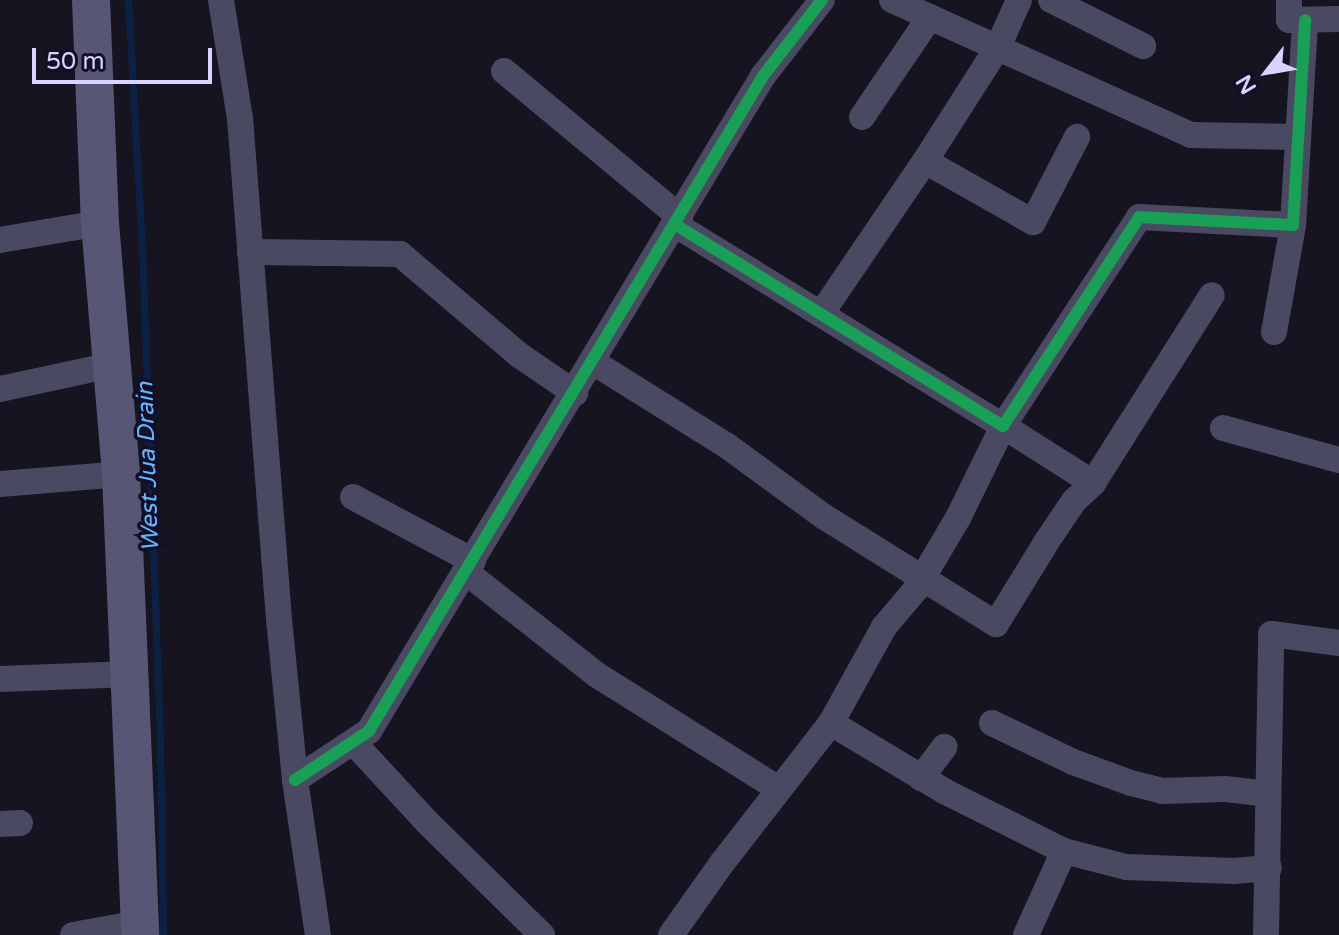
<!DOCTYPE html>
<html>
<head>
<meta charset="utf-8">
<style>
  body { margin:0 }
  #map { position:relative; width:1339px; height:935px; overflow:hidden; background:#161421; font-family:"Varela Round",sans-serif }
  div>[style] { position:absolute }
  .stream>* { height:7px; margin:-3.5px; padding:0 3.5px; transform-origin:3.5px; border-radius:3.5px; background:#0d2144 }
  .street>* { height:26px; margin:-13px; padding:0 13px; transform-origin:13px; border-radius:13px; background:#4a4962 }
  .secondary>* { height:38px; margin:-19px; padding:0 19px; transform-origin:19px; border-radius:19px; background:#575674 }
  .cycleway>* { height:12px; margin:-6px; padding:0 6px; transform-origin:6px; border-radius:6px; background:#1a9f57 }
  span { translate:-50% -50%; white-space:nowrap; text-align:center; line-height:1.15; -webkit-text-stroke:7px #130f26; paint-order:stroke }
  .water-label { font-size:24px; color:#62b6ff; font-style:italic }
  .north { position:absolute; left:1227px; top:32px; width:80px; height:80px; -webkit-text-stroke:6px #130f26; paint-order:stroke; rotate:239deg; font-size:22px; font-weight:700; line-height:32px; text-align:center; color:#d9d4ff }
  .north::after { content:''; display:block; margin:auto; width:28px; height:36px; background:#d9d4ff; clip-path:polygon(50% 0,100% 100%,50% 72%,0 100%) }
  .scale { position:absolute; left:32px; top:48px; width:180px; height:36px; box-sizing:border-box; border:4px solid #d9d4ff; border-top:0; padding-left:10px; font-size:24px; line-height:28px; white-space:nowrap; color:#d9d4ff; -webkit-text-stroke:6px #130f26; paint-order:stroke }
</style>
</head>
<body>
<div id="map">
  <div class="stream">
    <div style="left:128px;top:0;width:248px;rotate:86.8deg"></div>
    <div style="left:142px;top:248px;width:492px;rotate:87.9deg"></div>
    <div style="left:160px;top:740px;width:195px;rotate:89.1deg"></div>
  </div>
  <div class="street">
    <div style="left:221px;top:0;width:120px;rotate:80.9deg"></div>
    <div style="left:240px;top:118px;width:503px;rotate:85.55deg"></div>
    <div style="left:279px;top:619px;width:162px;rotate:84.3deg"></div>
    <div style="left:295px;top:780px;width:157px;rotate:81.6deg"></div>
    <div style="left:892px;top:0;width:328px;rotate:24.3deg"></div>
    <div style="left:1191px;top:135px;width:107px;rotate:1.1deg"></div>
    <div style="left:1051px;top:0;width:103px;rotate:26.6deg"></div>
    <div style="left:1289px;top:0;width:20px;rotate:90deg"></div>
    <div style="left:1289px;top:20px;width:50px;rotate:-1.1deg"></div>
    <div style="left:504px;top:71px;width:229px;rotate:39.7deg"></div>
    <div style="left:862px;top:117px;width:121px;rotate:-55.8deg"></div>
    <div style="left:925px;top:161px;width:135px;rotate:-57.4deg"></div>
    <div style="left:998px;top:47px;width:51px;rotate:-65.9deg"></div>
    <div style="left:676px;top:225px;width:384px;rotate:31.6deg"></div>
    <div style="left:1003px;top:426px;width:249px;rotate:-56.9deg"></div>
    <div style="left:1139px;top:217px;width:154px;rotate:3deg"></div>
    <div style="left:1293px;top:225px;width:205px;rotate:-86.6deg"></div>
    <div style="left:0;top:240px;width:101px;rotate:-9.6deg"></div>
    <div style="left:250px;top:252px;width:150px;rotate:0.8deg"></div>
    <div style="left:400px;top:254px;width:156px;rotate:40.3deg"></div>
    <div style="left:519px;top:355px;width:68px;rotate:34.2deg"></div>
    <div style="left:821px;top:314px;width:185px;rotate:-55.8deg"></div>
    <div style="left:925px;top:161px;width:124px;rotate:29.5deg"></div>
    <div style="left:1033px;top:222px;width:96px;rotate:-62.6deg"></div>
    <div style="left:1274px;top:332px;width:109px;rotate:-79.9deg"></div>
    <div style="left:593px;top:362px;width:157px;rotate:32deg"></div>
    <div style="left:726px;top:445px;width:120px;rotate:36.2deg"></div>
    <div style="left:823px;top:516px;width:204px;rotate:32deg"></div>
    <div style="left:996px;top:624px;width:97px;rotate:-58.4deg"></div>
    <div style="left:1047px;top:541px;width:48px;rotate:-56deg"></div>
    <div style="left:1074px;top:501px;width:26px;rotate:-43deg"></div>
    <div style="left:0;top:389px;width:115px;rotate:-12.1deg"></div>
    <div style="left:1223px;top:428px;width:120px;rotate:15.4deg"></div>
    <div style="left:0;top:484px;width:121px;rotate:-4.7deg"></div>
    <div style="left:353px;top:497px;width:136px;rotate:28.1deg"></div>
    <div style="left:466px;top:572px;width:167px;rotate:38.2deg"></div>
    <div style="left:597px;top:675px;width:215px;rotate:32.1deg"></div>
    <div style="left:0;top:679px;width:131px;rotate:-2.2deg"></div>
    <div style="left:831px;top:723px;width:132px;rotate:31deg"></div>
    <div style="left:944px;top:791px;width:134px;rotate:26.6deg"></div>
    <div style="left:1064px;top:851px;width:64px;rotate:14.5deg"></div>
    <div style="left:1126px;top:867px;width:108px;rotate:2.1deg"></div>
    <div style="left:1234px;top:871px;width:35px;rotate:-5deg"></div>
    <div style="left:992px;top:723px;width:90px;rotate:25.7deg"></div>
    <div style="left:1073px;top:762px;width:62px;rotate:19.9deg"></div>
    <div style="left:1131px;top:783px;width:32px;rotate:14deg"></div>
    <div style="left:1162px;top:791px;width:63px;rotate:-1.8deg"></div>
    <div style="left:1225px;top:789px;width:43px;rotate:6.6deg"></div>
    <div style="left:353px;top:742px;width:110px;rotate:47.2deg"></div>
    <div style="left:428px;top:823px;width:160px;rotate:44.5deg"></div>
    <div style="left:921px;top:778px;width:39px;rotate:-53deg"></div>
    <div style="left:295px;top:780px;width:89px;rotate:-33.5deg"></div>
    <div style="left:369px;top:731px;width:764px;rotate:-58.97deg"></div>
    <div style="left:763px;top:76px;width:96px;rotate:-52.2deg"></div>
    <div style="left:0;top:824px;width:20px;rotate:-3deg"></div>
    <div style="left:73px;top:935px;width:67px;rotate:-10.3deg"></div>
    <div style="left:671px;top:935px;width:88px;rotate:-54.7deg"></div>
    <div style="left:722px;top:863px;width:177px;rotate:-52.1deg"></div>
    <div style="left:831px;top:723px;width:110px;rotate:-61.1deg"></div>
    <div style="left:884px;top:627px;width:50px;rotate:-49.9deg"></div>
    <div style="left:916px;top:589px;width:82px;rotate:-59.4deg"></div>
    <div style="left:958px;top:518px;width:102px;rotate:-63.9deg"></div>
    <div style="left:1003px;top:426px;width:107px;rotate:32.3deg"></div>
    <div style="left:1093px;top:483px;width:222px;rotate:-57.7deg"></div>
    <div style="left:1026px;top:935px;width:92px;rotate:-65.7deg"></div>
    <div style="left:1266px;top:935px;width:301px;rotate:-89deg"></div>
    <div style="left:1271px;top:634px;width:69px;rotate:7.5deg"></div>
  </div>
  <div class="secondary">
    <div style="left:91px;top:0;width:223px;rotate:87.7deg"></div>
    <div style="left:100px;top:223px;width:252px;rotate:85.2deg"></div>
    <div style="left:121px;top:474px;width:461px;rotate:87.6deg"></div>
  </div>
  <div class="cycleway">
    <div style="left:676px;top:225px;width:384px;rotate:31.6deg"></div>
    <div style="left:1003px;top:426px;width:249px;rotate:-56.9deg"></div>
    <div style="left:1139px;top:217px;width:154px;rotate:3deg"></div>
    <div style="left:1293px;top:225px;width:205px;rotate:-86.6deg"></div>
    <div style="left:295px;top:780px;width:89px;rotate:-33.5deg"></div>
    <div style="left:369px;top:731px;width:764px;rotate:-58.97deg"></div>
    <div style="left:763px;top:76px;width:96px;rotate:-52.2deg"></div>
  </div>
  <div class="water-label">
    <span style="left:148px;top:467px;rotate:-92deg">West Jua Drain</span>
  </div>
  <div class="north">N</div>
  <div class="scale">50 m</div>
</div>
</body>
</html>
